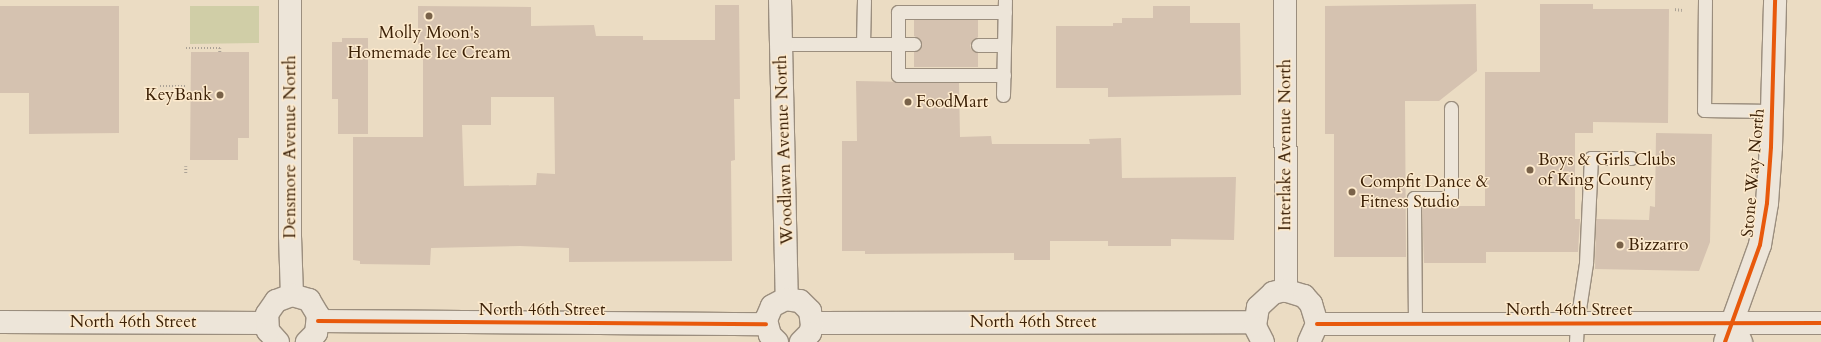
<!DOCTYPE html>
<html>
<head>
<meta charset="utf-8">
<style>
  body { margin:0 }
  #map { position:relative; width:1821px; height:342px; overflow:hidden; background:#ebdcc3; font-family:Cardo,serif }
  div>[style] { position:absolute }
  .green>* { inset:0; background:#d0cea7 }
  .building>* { inset:0; background:#d5c2b0 }
  .path>* { height:2.5px; margin-top:-1.25px; transform-origin:0; background:repeating-linear-gradient(90deg,#aba296 0 1px,transparent 0 3px) }
  .roads { filter:drop-shadow(1px 0 #9b8e7e) drop-shadow(-1px 0 #9b8e7e) drop-shadow(0 1px #9b8e7e) drop-shadow(0 -1px #9b8e7e) }
  .lane>* { height:13px; margin:-6.5px; padding:0 6.5px; transform-origin:6.5px; border-radius:6.5px; background:#ede5d9 }
  .street>* { height:22px; margin:-11px; padding:0 11px; transform-origin:11px; border-radius:11px; background:#ede5d9 }
  .secondary>* { height:22px; margin:-11px; padding:0 11px; transform-origin:11px; border-radius:11px; background:#ede5d9 }
  .cycleway>* { height:4px; margin:-2px; padding:0 2px; transform-origin:2px; border-radius:2px; background:#e8590c }
  .dots>* { width:11px; height:11px; translate:-50% -50%; box-sizing:border-box; border:2px solid #fdeacd; border-radius:50% }
  span { translate:-50% -50%; white-space:nowrap; text-align:center; line-height:1.15; -webkit-text-stroke:3px #fdeacd; paint-order:stroke }
  .poi-label { font-size:17px; color:#3c2107 }
  .right { translate:-100% -50%; text-align:right }
  .left { translate:0 -50%; text-align:left }
  .street-label { font-size:17px; color:#3c2107 }
</style>
</head>
<body>
<div id="map">
  <div class="green">
    <div style="clip-path:polygon(190px 6px,259px 6px,259px 43px,190px 44px)"></div>
  </div>
  <div class="building">
    <div style="clip-path:polygon(1476px 4px,1477px 71px,1439px 101px,1405px 101px,1406px 257px,1334px 257px,1334px 134px,1325px 134px,1325px 6px)"></div>
    <div style="clip-path:polygon(1540px 4px,1593px 4px,1593px 9px,1669px 9px,1668px 123px,1593px 122px,1593px 133px,1575px 133px,1575px 219px,1580px 219px,1578px 252px,1486px 252px,1486px 263px,1424px 263px,1422px 206px,1485px 206px,1485px 72px,1540px 72px)"></div>
    <div style="clip-path:polygon(evenodd,715px 5px,739px 5px,740px 99px,734px 99px,735px 160px,731px 161px,732px 261px,569px 262px,569px 248px,520px 246px,431px 248px,430px 265px,360px 264px,360px 261px,353px 260px,353px 137px,423px 137px,423px 45px,418px 45px,418px 6px,531px 7px,531px 26px,594px 25px,596px 36px,643px 36px,643px 40px,715px 40px,715px 5px,491px 97px,554px 97px,555px 174px,537px 173px,536px 185px,464px 186px,462px 125px,491px 125px,491px 97px)"></div>
    <div style="clip-path:polygon(0 6px,119px 6px,119px 133px,29px 134px,29px 93px,0 93px)"></div>
    <div style="clip-path:polygon(1153px 6px,1190px 6px,1190px 23px,1240px 23px,1241px 95px,1108px 97px,1108px 88px,1056px 88px,1056px 26px,1113px 26px,1113px 23px,1122px 23px,1122px 18px,1153px 18px)"></div>
    <div style="clip-path:polygon(914px 20px,978px 20px,978px 37px,970px 45px,971px 49px,978px 53px,978px 67px,914px 67px,914px 52px,922px 44px,921px 40px,914px 36px)"></div>
    <div style="clip-path:polygon(342px 38px,368px 38px,368px 134px,338px 134px,338px 99px,332px 99px,332px 42px,342px 42px)"></div>
    <div style="clip-path:polygon(191px 52px,249px 52px,249px 138px,238px 138px,238px 160px,190px 160px)"></div>
    <div style="clip-path:polygon(856px 81px,959px 83px,960px 137px,991px 136px,992px 144px,1090px 144px,1089px 139px,1121px 138px,1122px 178px,1236px 177px,1234px 240px,1171px 239px,1171px 246px,1108px 246px,1108px 241px,1050px 241px,1050px 260px,1014px 260px,1014px 253px,865px 254px,865px 251px,842px 251px,842px 141px,857px 141px)"></div>
    <div style="clip-path:polygon(1656px 133px,1712px 134px,1710px 242px,1699px 271px,1595px 269px,1596px 219px,1649px 220px,1650px 206px,1655px 207px)"></div>
  </div>
  <div class="path">
    <div style="left:1675px;top:9px;width:7px;rotate:8deg"></div>
    <div style="left:186px;top:48px;width:34px"></div>
    <div style="left:220px;top:48px;width:4px;rotate:90deg"></div>
    <div style="left:160px;top:86px;width:26px"></div>
    <div style="left:186px;top:166px;width:8px;rotate:90deg"></div>
  </div>
  <div class="roads">
    <div class="lane">
      <div style="left:1705px;top:0;width:110px;rotate:90.5deg"></div>
      <div style="left:1704px;top:110px;width:68px;rotate:0.8deg"></div>
      <div style="left:781px;top:44px;width:133px"></div>
      <div style="left:863px;top:44px;width:44px;rotate:-88.7deg"></div>
      <div style="left:978px;top:45px;width:26px"></div>
      <div style="left:1004px;top:75px;width:106px;rotate:180deg"></div>
      <div style="left:898px;top:75px;width:63px;rotate:-90deg"></div>
      <div style="left:898px;top:12px;width:107px"></div>
      <div style="left:1003px;top:95px;width:95px;rotate:-88.8deg"></div>
      <div style="left:1415px;top:323px;width:125px;rotate:-90.5deg"></div>
      <div style="left:1414px;top:198px;width:37px"></div>
      <div style="left:1451px;top:198px;width:90px;rotate:-90deg"></div>
      <div style="left:1576px;top:342px;width:20px;rotate:-87deg"></div>
      <div style="left:1577px;top:322px;width:60px;rotate:-81.3deg"></div>
      <div style="left:1586px;top:263px;width:105px;rotate:-87.3deg"></div>
      <div style="left:1591px;top:158px;width:40px"></div>
    </div>
    <div class="street">
      <div style="left:290px;top:0;width:236px;rotate:90deg"></div>
      <div style="left:290px;top:236px;width:59px;rotate:88.1deg"></div>
      <div style="left:780px;top:0;width:299px;rotate:88.7deg"></div>
      <div style="left:1285px;top:0;width:291px;rotate:89.8deg"></div>
      <div style="left:318px;top:321px;width:448px;rotate:0.4deg"></div>
      <div style="left:0;top:322px;width:266px;rotate:0.2deg"></div>
      <div style="left:812px;top:323px;width:443px;rotate:-0.1deg"></div>
      <div style="left:1733px;top:323px;width:21px;rotate:67deg"></div>
      <div style="left:1317px;top:324px;width:504px;rotate:-0.11deg"></div>
      <div style="left:278px;top:342px;width:15px;rotate:-132deg"></div>
      <div style="left:268px;top:331px;width:17px;rotate:-93deg"></div>
      <div style="left:267px;top:314px;width:16px;rotate:-55deg"></div>
      <div style="left:276px;top:301px;width:17px;rotate:-21deg"></div>
      <div style="left:292px;top:295px;width:18px;rotate:16deg"></div>
      <div style="left:309px;top:300px;width:17px;rotate:59deg"></div>
      <div style="left:318px;top:315px;width:18px;rotate:96deg"></div>
      <div style="left:316px;top:333px;width:13px;rotate:135deg"></div>
      <div style="left:777px;top:342px;width:10px;rotate:-135deg"></div>
      <div style="left:770px;top:335px;width:16px;rotate:-105deg"></div>
      <div style="left:766px;top:320px;width:15px;rotate:-67deg"></div>
      <div style="left:772px;top:306px;width:15px;rotate:-28deg"></div>
      <div style="left:785px;top:299px;width:15px;rotate:8deg"></div>
      <div style="left:800px;top:301px;width:14px;rotate:45deg"></div>
      <div style="left:810px;top:311px;width:15px;rotate:82deg"></div>
      <div style="left:812px;top:326px;width:7px;rotate:106deg"></div>
      <div style="left:810px;top:333px;width:13px;rotate:135deg"></div>
      <div style="left:1263px;top:342px;width:18px;rotate:-117deg"></div>
      <div style="left:1255px;top:326px;width:19px;rotate:-81deg"></div>
      <div style="left:1258px;top:307px;width:21px;rotate:-43deg"></div>
      <div style="left:1273px;top:293px;width:11px;rotate:-15deg"></div>
      <div style="left:1284px;top:290px;width:21px;rotate:17deg"></div>
      <div style="left:1304px;top:296px;width:11px;rotate:49deg"></div>
      <div style="left:1311px;top:304px;width:21px;rotate:73deg"></div>
      <div style="left:1317px;top:324px;width:20px;rotate:114deg"></div>
    </div>
    <div class="secondary">
      <div style="left:1725px;top:342px;width:103px;rotate:-70.2deg"></div>
      <div style="left:1760px;top:245px;width:43px;rotate:-80.5deg"></div>
      <div style="left:1767px;top:203px;width:56px;rotate:-85.9deg"></div>
      <div style="left:1771px;top:147px;width:147px;rotate:-88.4deg"></div>
    </div>
  </div>
  <div class="cycleway">
    <div style="left:318px;top:321px;width:448px;rotate:0.4deg"></div>
    <div style="left:1317px;top:324px;width:504px;rotate:-0.11deg"></div>
    <div style="left:1725px;top:342px;width:103px;rotate:-70.2deg"></div>
    <div style="left:1760px;top:245px;width:43px;rotate:-80.5deg"></div>
    <div style="left:1767px;top:203px;width:56px;rotate:-85.9deg"></div>
    <div style="left:1771px;top:147px;width:147px;rotate:-88.4deg"></div>
  </div>
  <div class="dots">
    <div style="left:429px;top:16px;background:#796249"></div>
    <div style="left:220px;top:95px;background:#796249"></div>
    <div style="left:908px;top:102px;background:#796249"></div>
    <div style="left:1530px;top:170px;background:#796249"></div>
    <div style="left:1352px;top:192px;background:#796249"></div>
    <div style="left:1620px;top:245px;background:#796249"></div>
  </div>
  <div class="poi-label">
    <span style="left:429px;top:43px">Molly Moon's<br>Homemade Ice Cream</span>
    <span class="right" style="left:212px;top:95px">KeyBank</span>
    <span class="left" style="left:916px;top:102px">FoodMart</span>
    <span class="left" style="left:1538px;top:170px">Boys &amp; Girls Clubs<br>of King County</span>
    <span class="left" style="left:1360px;top:192px">Compfit Dance &amp;<br>Fitness Studio</span>
    <span class="left" style="left:1628px;top:245px">Bizzarro</span>
  </div>
  <div class="street-label">
    <span style="left:1285px;top:145px;rotate:-90deg">Interlake Avenue North</span>
    <span style="left:290px;top:147px;rotate:-90deg">Densmore Avenue North</span>
    <span style="left:784px;top:150px;rotate:-92deg">Woodlawn Avenue North</span>
    <span style="left:1753px;top:173px;rotate:-85deg">Stone Way North</span>
    <span style="left:542px;top:310px">North 46th Street</span>
    <span style="left:1569px;top:310px">North 46th Street</span>
    <span style="left:133px;top:322px">North 46th Street</span>
    <span style="left:1033px;top:322px">North 46th Street</span>
  </div>
</div>
</body>
</html>
